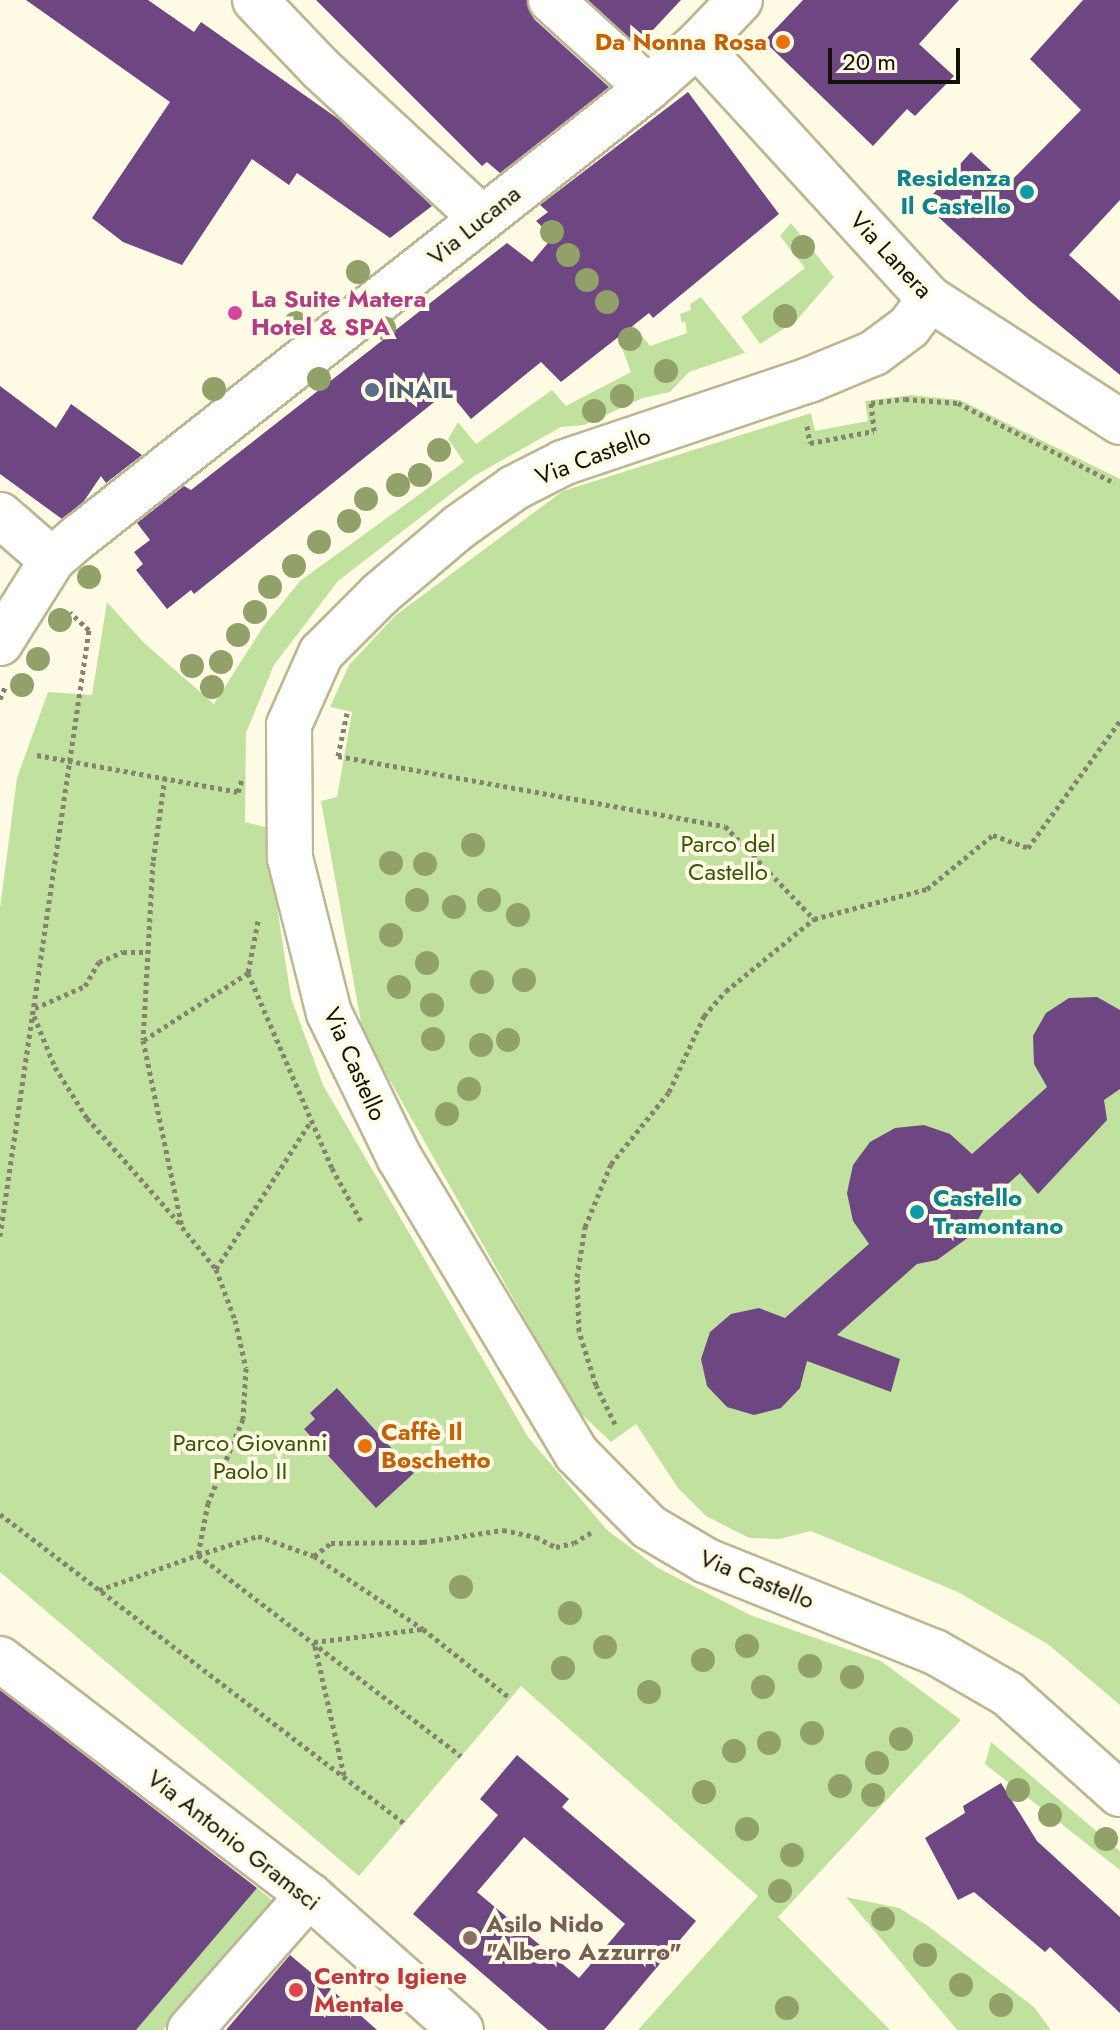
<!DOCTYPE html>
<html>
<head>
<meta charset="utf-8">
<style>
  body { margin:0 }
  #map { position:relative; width:1120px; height:2030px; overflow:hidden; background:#fffbe4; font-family:Jost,sans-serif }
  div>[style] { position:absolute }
  .green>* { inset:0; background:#c1e29f }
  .building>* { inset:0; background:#6e4681 }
  .path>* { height:5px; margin-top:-2.5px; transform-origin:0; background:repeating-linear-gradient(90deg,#858270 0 4px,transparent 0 8px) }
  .roads { filter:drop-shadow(2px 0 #bcb692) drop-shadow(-2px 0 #bcb692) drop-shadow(0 2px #bcb692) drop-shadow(0 -2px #bcb692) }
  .minor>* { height:44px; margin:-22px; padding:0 22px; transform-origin:22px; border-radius:22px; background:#fff }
  .trees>* { width:24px; height:24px; margin:-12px; border-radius:50%; background:#92a06a }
  .dots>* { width:22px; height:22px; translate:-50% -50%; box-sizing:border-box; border:4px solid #fffbe4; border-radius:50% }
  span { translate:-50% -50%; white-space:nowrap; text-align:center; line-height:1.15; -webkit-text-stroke:8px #fffbe4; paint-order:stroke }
  .food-label { font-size:24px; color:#c56008; font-weight:700 }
  .right { translate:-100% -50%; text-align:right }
  .left { translate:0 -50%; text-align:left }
  .culture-label { font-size:24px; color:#0d838f; font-weight:700 }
  .street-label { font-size:24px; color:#131104 }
  .hotel-label { font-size:24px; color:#b23c85; font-weight:700 }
  .service-label { font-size:24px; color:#4e5e75; font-weight:700 }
  .park-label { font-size:24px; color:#385506 }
  .education-label { font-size:24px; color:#785e54; font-weight:700 }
  .health-label { font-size:24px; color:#be3a42; font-weight:700 }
  .scale { position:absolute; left:828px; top:48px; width:132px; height:36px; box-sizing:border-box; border:4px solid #131104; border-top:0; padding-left:10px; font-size:24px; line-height:28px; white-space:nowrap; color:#131104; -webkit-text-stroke:6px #fffbe4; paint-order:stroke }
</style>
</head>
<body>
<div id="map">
  <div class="green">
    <div style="clip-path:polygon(791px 223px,834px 277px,797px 320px,760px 344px,741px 317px,805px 268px,780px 236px)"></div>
    <div style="clip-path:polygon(701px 297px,745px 353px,689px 372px,670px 392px,643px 398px,584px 425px,561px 427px,474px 476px,338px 581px,274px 665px,246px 733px,245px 822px,265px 827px,291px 998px,323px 1085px,528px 1437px,607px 1530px,658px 1568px,750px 1615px,881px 1661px,961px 1720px,778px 1917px,890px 2030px,638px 2030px,758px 1896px,521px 1686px,359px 1876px,0 1572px,0 908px,17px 778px,48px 692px,92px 695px,107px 602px,144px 643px,214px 704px,263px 627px,300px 581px,464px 462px,448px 439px,458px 422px,476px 444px,552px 390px,566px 406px,631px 372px,612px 321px,625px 314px,650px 346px,687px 333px,685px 321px,682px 323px,680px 314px,691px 310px,690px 304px)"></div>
    <div style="clip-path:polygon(911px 395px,960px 400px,1120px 479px,1120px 1705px,1049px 1645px,958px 1592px,811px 1531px,779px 1539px,749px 1538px,706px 1516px,678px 1488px,636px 1424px,611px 1442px,576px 1409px,363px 1033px,321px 801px,337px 797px,352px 712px,330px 707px,349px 665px,396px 615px,563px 491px,811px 413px,815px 431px,868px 421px,865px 401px)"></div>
    <div style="clip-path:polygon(991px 1742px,1120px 1851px,1120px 1870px,985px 1764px)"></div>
    <div style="clip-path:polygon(257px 1888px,272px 1900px,163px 2030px,136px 2030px)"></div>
    <div style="clip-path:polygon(846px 1897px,899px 1908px,928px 1926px,1034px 2007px,1051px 2030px,957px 2030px)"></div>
  </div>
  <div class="building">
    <div style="clip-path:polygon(26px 0,148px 0,194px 32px,201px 22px,337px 118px,432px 206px,390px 238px,297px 173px,289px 185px,252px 159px,182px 265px,123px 242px,92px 218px,170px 102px)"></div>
    <div style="clip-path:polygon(316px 0,527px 0,534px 19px,609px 87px,500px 173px,487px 162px,482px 166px)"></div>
    <div style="clip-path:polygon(588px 0,681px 0,638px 46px)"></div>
    <div style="clip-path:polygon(803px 0,959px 0,919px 44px,954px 76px,915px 116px,907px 109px,873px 146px,764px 41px)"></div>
    <div style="clip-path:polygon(1083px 0,1120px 0,1120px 200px,1069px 255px,1120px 301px,1120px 375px,1029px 300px,924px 204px,971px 152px,1007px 185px,1081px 110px,1030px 59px)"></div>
    <div style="clip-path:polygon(688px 92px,779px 214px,653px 318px,649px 313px,561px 382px,541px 362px,471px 419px,448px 391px,194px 594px,191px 590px,167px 609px,136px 570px,143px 564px,134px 552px,150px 540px,137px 523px,184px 486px,191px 490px,507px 243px,532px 262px,553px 237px,536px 221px,548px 212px,540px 205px)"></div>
    <div style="clip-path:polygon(0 386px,56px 428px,71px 404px,142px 455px,106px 483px,101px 476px,84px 501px,62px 519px,0 474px)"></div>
    <div style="clip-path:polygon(1097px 997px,1120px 1010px,1120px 1089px,1104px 1100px,1107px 1120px,1038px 1194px,1020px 1173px,987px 1203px,969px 1237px,937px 1260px,917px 1264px,837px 1335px,900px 1359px,891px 1392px,807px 1361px,800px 1388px,781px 1408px,754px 1415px,727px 1407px,707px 1386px,701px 1359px,710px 1332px,731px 1314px,759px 1308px,785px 1318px,869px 1244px,853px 1221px,847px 1193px,853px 1165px,870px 1142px,895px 1128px,924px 1125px,950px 1134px,972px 1154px,1047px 1087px,1034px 1064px,1033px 1036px,1046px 1013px,1069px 998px)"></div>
    <div style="clip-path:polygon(337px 1388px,414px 1473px,376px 1508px,304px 1429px,315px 1419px,310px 1413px)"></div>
    <div style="clip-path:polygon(0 1690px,257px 1888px,136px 2030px,0 2030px)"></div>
    <div style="clip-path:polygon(evenodd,517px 1755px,569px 1799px,562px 1807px,696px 1921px,604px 2030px,548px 2030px,413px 1914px,498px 1815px,480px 1799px,517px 1755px,524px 1837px,625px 1924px,579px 1978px,477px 1892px,524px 1837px)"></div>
    <div style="clip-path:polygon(1001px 1783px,1037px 1841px,1120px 1917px,1120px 2013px,1050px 1947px,1045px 1952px,974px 1892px,958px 1900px,925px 1838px,965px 1813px,963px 1806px)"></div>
    <div style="clip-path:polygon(290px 1955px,340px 1997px,377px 2030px,226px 2030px)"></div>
  </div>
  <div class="path">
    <div style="left:807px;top:426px;width:17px;rotate:80deg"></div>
    <div style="left:810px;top:443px;width:65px;rotate:-10.6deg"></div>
    <div style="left:874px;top:431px;width:28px;rotate:-96deg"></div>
    <div style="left:871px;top:403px;width:34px;rotate:-7deg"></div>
    <div style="left:905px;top:399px;width:53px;rotate:4.3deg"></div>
    <div style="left:958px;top:403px;width:176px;rotate:27deg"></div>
    <div style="left:0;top:699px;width:15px;rotate:-67deg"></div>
    <div style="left:37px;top:755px;width:204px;rotate:10.4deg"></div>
    <div style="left:238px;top:792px;width:16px;rotate:-72deg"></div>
    <div style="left:338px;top:756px;width:44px;rotate:-78.2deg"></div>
    <div style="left:338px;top:756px;width:393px;rotate:10.3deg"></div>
    <div style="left:725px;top:826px;width:129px;rotate:46.3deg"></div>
    <div style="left:165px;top:777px;width:86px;rotate:98deg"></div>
    <div style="left:153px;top:862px;width:178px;rotate:93.2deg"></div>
    <div style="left:143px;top:1040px;width:191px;rotate:78.2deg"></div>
    <div style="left:182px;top:1227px;width:54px;rotate:51deg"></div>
    <div style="left:216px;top:1269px;width:54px;rotate:69.6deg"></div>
    <div style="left:235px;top:1320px;width:49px;rotate:77.1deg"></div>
    <div style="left:246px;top:1368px;width:51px;rotate:93.4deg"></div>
    <div style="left:243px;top:1419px;width:91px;rotate:112.6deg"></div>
    <div style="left:208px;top:1503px;width:53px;rotate:100.9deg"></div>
    <div style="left:198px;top:1555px;width:63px;rotate:-17.6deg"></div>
    <div style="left:258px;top:1536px;width:59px;rotate:19.7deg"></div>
    <div style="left:314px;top:1556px;width:131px;rotate:33.8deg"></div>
    <div style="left:423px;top:1629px;width:111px;rotate:38.4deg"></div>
    <div style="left:258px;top:921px;width:53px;rotate:100.9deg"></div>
    <div style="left:248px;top:973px;width:212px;rotate:66.7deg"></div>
    <div style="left:332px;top:1168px;width:63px;rotate:61.4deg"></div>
    <div style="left:35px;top:1008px;width:55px;rotate:-23.7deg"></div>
    <div style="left:85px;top:986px;width:28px;rotate:-60deg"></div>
    <div style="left:99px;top:962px;width:26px;rotate:-23deg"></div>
    <div style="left:123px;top:952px;width:23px"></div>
    <div style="left:34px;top:1016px;width:55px;rotate:67.6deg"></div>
    <div style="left:55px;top:1067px;width:60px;rotate:57.9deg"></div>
    <div style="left:87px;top:1118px;width:142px;rotate:48.7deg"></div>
    <div style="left:144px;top:1040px;width:124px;rotate:-32.8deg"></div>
    <div style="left:0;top:1236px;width:613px;rotate:-81.65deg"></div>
    <div style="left:89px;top:630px;width:26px;rotate:-137deg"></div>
    <div style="left:216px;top:1269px;width:176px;rotate:-57.3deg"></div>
    <div style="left:615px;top:1424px;width:43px;rotate:-116deg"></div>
    <div style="left:596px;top:1385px;width:57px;rotate:-107.5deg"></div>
    <div style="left:579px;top:1331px;width:54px;rotate:-92.1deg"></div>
    <div style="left:577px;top:1277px;width:51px;rotate:-80.9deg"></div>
    <div style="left:585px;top:1227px;width:68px;rotate:-67.6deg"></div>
    <div style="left:611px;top:1164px;width:92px;rotate:-51.1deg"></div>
    <div style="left:669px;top:1092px;width:84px;rotate:-65.3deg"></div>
    <div style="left:704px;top:1016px;width:33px;rotate:-49deg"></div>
    <div style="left:726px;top:991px;width:114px;rotate:-39.3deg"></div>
    <div style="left:814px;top:919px;width:117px;rotate:-14.9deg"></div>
    <div style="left:927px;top:889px;width:85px;rotate:-39.3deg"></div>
    <div style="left:993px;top:835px;width:37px;rotate:20deg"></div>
    <div style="left:1028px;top:848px;width:157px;rotate:-54.1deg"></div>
    <div style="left:0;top:1514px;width:509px;rotate:37.41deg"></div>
    <div style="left:314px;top:1556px;width:21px;rotate:-37deg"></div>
    <div style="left:331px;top:1543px;width:92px;rotate:-0.6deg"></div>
    <div style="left:423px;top:1542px;width:81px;rotate:-8.5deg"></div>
    <div style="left:503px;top:1530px;width:34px;rotate:12deg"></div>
    <div style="left:536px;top:1537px;width:22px;rotate:27deg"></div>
    <div style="left:556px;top:1547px;width:18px;rotate:-13deg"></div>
    <div style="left:574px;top:1543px;width:22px;rotate:-32deg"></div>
    <div style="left:99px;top:1590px;width:105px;rotate:-19.5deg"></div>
    <div style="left:198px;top:1555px;width:331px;rotate:37.4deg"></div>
    <div style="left:344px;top:1775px;width:136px;rotate:-102.7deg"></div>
    <div style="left:314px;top:1642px;width:109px;rotate:-6.9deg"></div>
  </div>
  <div class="roads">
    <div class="minor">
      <div style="left:255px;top:0;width:95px;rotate:46.3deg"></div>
      <div style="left:321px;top:69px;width:218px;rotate:42.8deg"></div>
      <div style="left:551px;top:0;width:131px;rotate:42.2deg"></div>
      <div style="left:697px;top:45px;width:345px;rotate:47.5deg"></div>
      <div style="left:930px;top:299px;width:226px;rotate:32.9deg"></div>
      <div style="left:930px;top:299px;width:35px;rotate:127deg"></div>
      <div style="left:909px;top:327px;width:44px;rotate:143.4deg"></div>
      <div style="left:874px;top:353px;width:70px;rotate:157.4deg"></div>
      <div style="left:809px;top:380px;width:260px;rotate:161.4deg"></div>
      <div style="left:563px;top:463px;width:55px;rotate:153deg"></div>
      <div style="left:514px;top:488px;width:67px;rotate:144.7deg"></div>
      <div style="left:459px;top:527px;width:104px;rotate:139.7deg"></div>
      <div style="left:380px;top:594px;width:83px;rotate:135deg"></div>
      <div style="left:321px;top:653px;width:79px;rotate:114deg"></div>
      <div style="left:289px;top:725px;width:133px;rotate:89.6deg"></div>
      <div style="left:290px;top:858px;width:160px;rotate:75.9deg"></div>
      <div style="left:329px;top:1013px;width:160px;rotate:64.1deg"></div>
      <div style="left:399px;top:1157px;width:345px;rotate:59.1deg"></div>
      <div style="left:576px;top:1453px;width:104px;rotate:45.4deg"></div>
      <div style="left:649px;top:1527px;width:67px;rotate:30.4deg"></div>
      <div style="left:707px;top:1561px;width:245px;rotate:21.8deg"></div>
      <div style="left:935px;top:1652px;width:84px;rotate:29.9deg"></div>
      <div style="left:1008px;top:1694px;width:150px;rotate:41.8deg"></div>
      <div style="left:0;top:515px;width:69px;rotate:40.9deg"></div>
      <div style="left:0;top:643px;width:98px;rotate:-57.9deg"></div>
      <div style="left:52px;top:560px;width:37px;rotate:-41deg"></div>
      <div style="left:80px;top:536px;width:723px;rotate:-38.26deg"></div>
      <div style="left:648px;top:88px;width:65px;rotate:-41.3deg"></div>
      <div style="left:697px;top:45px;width:62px;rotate:-46.3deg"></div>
      <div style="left:0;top:1659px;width:389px;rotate:37.4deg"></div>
      <div style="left:309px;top:1895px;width:203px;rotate:41.6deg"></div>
      <div style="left:190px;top:2030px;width:180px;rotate:-48.6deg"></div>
    </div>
  </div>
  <div class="trees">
    <div style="left:552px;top:232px"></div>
    <div style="left:803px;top:247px"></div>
    <div style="left:568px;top:255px"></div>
    <div style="left:358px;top:272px"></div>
    <div style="left:587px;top:280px"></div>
    <div style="left:607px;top:302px"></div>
    <div style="left:785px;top:316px"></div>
    <div style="left:296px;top:323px"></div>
    <div style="left:384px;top:328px"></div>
    <div style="left:630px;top:339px"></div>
    <div style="left:666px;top:371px"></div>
    <div style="left:319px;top:379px"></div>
    <div style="left:214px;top:389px"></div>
    <div style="left:622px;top:396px"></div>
    <div style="left:594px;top:411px"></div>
    <div style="left:439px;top:450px"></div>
    <div style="left:420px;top:475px"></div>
    <div style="left:398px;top:485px"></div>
    <div style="left:366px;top:499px"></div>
    <div style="left:349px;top:521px"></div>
    <div style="left:319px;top:542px"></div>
    <div style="left:294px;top:566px"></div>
    <div style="left:89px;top:577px"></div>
    <div style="left:270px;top:587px"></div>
    <div style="left:255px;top:612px"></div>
    <div style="left:60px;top:620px"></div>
    <div style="left:238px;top:635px"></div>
    <div style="left:38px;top:659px"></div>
    <div style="left:221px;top:662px"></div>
    <div style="left:192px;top:666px"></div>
    <div style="left:22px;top:685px"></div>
    <div style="left:212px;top:687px"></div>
    <div style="left:473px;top:845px"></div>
    <div style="left:391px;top:863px"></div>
    <div style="left:425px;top:864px"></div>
    <div style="left:417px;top:900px"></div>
    <div style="left:489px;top:900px"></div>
    <div style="left:454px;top:907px"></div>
    <div style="left:518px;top:915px"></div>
    <div style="left:391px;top:935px"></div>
    <div style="left:427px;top:963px"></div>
    <div style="left:524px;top:980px"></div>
    <div style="left:482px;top:982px"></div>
    <div style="left:399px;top:987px"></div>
    <div style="left:432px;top:1005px"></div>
    <div style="left:433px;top:1039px"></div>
    <div style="left:508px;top:1040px"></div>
    <div style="left:481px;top:1045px"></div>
    <div style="left:469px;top:1089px"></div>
    <div style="left:447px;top:1114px"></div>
    <div style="left:461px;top:1587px"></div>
    <div style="left:570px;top:1613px"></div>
    <div style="left:747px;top:1646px"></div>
    <div style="left:605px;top:1647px"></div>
    <div style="left:703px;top:1660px"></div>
    <div style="left:810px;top:1666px"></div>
    <div style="left:563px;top:1668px"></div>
    <div style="left:852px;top:1677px"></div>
    <div style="left:763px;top:1687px"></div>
    <div style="left:649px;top:1692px"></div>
    <div style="left:812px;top:1733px"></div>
    <div style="left:901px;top:1739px"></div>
    <div style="left:769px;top:1743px"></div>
    <div style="left:734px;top:1751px"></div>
    <div style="left:877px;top:1763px"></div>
    <div style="left:840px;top:1786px"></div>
    <div style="left:1018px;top:1790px"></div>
    <div style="left:704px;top:1792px"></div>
    <div style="left:873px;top:1795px"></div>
    <div style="left:1050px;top:1815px"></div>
    <div style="left:747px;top:1829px"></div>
    <div style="left:1106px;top:1839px"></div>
    <div style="left:792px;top:1855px"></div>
    <div style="left:780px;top:1891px"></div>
    <div style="left:883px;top:1919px"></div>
    <div style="left:925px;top:1955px"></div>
    <div style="left:961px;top:1985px"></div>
    <div style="left:1001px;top:2005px"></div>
    <div style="left:787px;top:2008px"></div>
  </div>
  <div class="dots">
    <div style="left:783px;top:42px;background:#e8710a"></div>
    <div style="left:1027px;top:192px;background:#0f9aa8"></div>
    <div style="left:235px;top:313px;background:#d1479c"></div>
    <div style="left:372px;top:390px;background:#5c6f8a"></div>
    <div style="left:917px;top:1212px;background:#0f9aa8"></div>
    <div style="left:365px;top:1446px;background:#e8710a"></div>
    <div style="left:470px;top:1938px;background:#8d6e63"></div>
    <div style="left:296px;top:1990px;background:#e0444e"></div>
  </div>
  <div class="food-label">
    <span class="right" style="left:767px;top:42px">Da Nonna Rosa</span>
    <span class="left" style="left:381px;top:1446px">Caffè Il<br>Boschetto</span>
  </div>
  <div class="culture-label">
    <span class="right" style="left:1011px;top:192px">Residenza<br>Il Castello</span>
    <span class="left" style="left:933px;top:1212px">Castello<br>Tramontano</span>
  </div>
  <div class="street-label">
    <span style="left:474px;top:225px;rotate:-39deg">Via Lucana</span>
    <span style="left:891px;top:255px;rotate:47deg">Via Lanera</span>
    <span style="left:593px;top:456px;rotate:-21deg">Via Castello</span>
    <span style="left:355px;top:1064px;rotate:66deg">Via Castello</span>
    <span style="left:757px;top:1579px;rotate:22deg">Via Castello</span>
    <span style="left:234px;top:1840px;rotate:38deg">Via Antonio Gramsci</span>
  </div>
  <div class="hotel-label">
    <span class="left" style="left:251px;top:313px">La Suite Matera<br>Hotel &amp; SPA</span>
  </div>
  <div class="service-label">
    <span class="left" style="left:388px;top:390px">INAIL</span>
  </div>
  <div class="park-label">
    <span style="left:728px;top:858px">Parco del<br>Castello</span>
    <span style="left:250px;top:1457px">Parco Giovanni<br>Paolo II</span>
  </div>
  <div class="education-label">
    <span class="left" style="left:486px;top:1938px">Asilo Nido<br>"Albero Azzurro"</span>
  </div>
  <div class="health-label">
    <span class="left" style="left:314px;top:1990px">Centro Igiene<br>Mentale</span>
  </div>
  <div class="scale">20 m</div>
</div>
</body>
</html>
